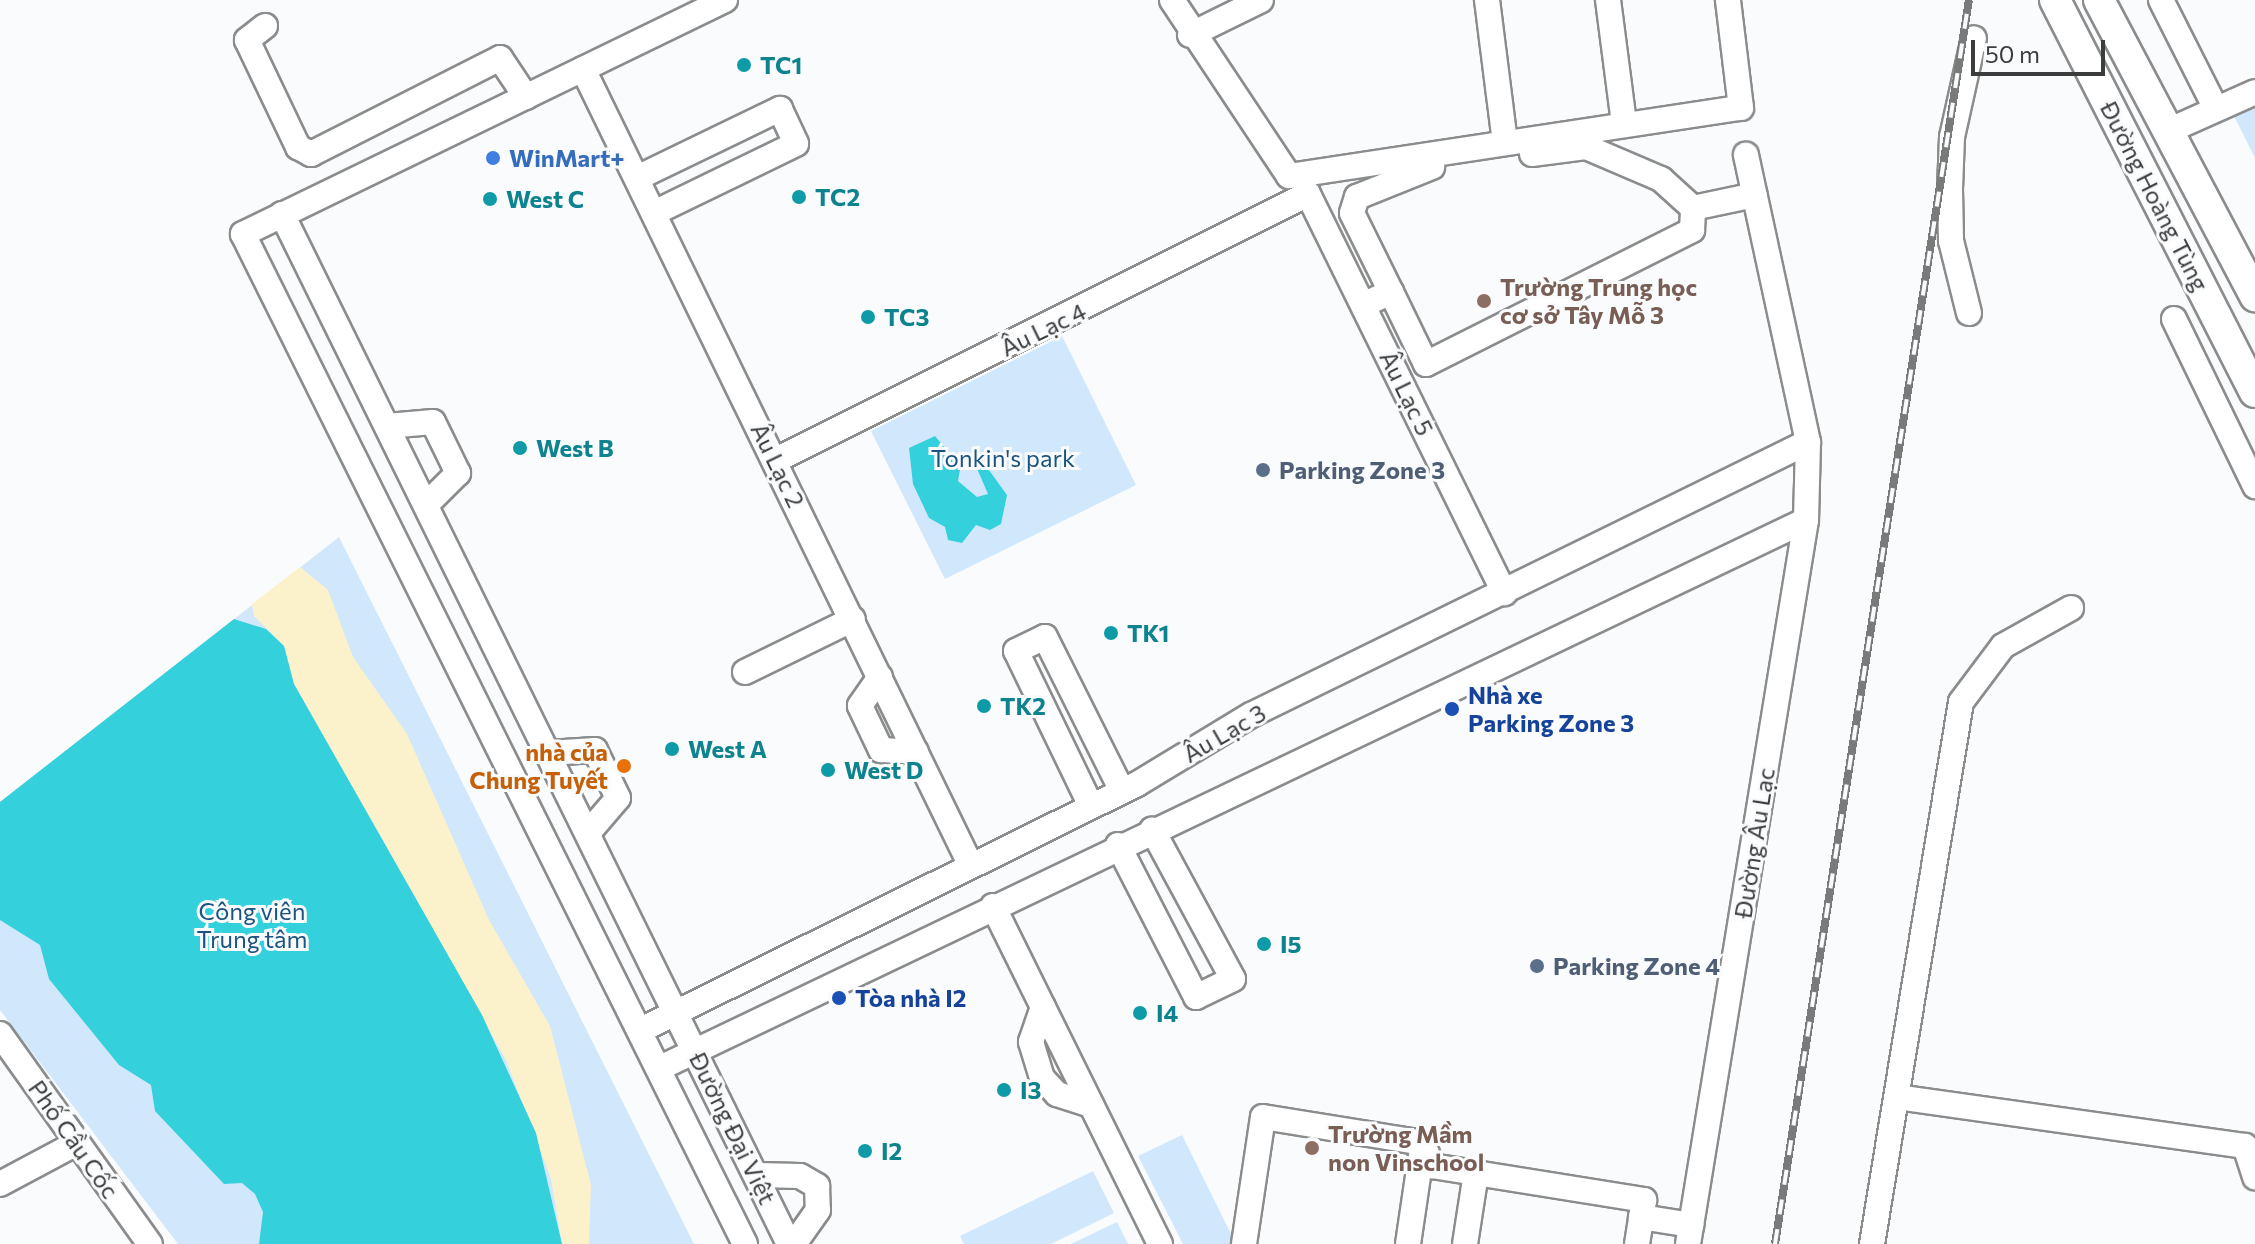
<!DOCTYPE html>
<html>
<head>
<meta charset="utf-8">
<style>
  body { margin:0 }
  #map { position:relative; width:2255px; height:1244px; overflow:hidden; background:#fafbfd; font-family:Commissioner,sans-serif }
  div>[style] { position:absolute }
  .green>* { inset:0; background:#d1e8fc }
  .sand>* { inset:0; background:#fbf2cc }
  .water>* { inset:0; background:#34d0dc }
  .roads { filter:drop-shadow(2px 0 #8a8c8d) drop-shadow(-2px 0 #8a8c8d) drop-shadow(0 2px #8a8c8d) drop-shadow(0 -2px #8a8c8d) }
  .minor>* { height:24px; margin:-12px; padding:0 12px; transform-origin:12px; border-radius:12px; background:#fff }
  .major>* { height:30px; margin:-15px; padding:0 15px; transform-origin:15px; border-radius:15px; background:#fff }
  .rail>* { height:8px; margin-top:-4px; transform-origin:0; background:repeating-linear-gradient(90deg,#fafbfd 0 15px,#797a7a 0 30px); box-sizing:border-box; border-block:2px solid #797a7a }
  .dots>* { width:22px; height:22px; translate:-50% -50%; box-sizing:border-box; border:4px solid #fafbfd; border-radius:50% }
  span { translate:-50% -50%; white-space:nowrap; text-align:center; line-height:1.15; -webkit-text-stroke:6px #fafbfd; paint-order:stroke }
  .culture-label { font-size:24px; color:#0d838f; font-weight:700 }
  .left { translate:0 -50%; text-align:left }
  .shop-label { font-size:24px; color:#366cbe; font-weight:700 }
  .street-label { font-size:24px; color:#3b3c3c }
  .education-label { font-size:24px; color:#785e54; font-weight:700 }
  .park-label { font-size:24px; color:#1b5480 }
  .service-label { font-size:24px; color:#4e5e75; font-weight:700 }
  .transit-label { font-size:24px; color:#164399; font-weight:700 }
  .food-label { font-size:24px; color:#c56008; font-weight:700 }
  .right { translate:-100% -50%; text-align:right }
  .scale { position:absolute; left:1971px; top:40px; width:134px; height:36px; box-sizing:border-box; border:4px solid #3b3c3c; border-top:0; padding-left:10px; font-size:24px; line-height:28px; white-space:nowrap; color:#3b3c3c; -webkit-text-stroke:6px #fafbfd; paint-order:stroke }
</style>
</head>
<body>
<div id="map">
  <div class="green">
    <div style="clip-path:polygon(2255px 102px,2255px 158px,2232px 112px)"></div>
    <div style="clip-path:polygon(1062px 336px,1136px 485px,945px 579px,871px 431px)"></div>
    <div style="clip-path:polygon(339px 537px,694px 1244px,178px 1244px,0 1010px,0 802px)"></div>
    <div style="clip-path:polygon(1182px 1135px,1236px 1244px,1183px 1244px,1138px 1156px)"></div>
    <div style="clip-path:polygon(1093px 1171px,1114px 1213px,1051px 1244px,964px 1244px,960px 1236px)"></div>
    <div style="clip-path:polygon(1117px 1222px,1128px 1244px,1071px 1244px,1077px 1241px)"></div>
  </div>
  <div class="sand">
    <div style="clip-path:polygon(300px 567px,328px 590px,353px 657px,407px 734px,489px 920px,550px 1026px,591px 1185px,589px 1244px,562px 1244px,551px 1179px,506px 1060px,294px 684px,284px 646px,254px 616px,252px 604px)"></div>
  </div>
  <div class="water">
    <div style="clip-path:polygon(evenodd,935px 436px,954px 459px,981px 459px,1007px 495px,1001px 524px,990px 530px,976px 525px,962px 543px,948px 540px,945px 527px,929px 518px,913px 484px,909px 448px,935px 436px,961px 464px,975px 464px,988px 494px,977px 497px,958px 481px,961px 464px)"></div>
    <div style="clip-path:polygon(234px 619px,266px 629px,284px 646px,294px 684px,482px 1015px,536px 1133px,562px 1244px,259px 1244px,263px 1212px,255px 1194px,242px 1183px,224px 1184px,155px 1111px,151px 1085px,119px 1065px,49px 979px,40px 945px,0 920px,0 802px)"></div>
  </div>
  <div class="roads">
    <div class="minor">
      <div style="left:725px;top:0;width:536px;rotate:154.1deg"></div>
      <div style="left:243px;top:234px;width:1128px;rotate:63.57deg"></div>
      <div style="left:1172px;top:0;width:211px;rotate:56.4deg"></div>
      <div style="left:1289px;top:176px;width:457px;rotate:-8.6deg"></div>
      <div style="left:1741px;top:108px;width:109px;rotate:-96.9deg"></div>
      <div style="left:1487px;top:0;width:143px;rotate:82.8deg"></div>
      <div style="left:1608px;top:0;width:125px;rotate:82.6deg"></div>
      <div style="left:2161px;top:0;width:122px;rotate:63.2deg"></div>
      <div style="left:265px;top:26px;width:23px;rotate:142deg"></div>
      <div style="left:247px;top:40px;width:119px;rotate:64.5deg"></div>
      <div style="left:298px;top:147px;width:15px;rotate:28deg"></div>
      <div style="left:311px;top:154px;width:212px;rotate:-26.9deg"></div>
      <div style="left:500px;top:58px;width:47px;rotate:56.3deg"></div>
      <div style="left:1190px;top:35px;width:79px;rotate:-26.2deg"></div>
      <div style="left:583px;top:69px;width:884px;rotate:64.04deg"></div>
      <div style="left:2168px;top:131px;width:95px;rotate:-24.1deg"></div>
      <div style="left:1532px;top:154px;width:54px;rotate:-7.4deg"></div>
      <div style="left:1586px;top:147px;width:82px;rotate:23.1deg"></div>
      <div style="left:1661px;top:179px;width:43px;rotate:42.2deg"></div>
      <div style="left:1693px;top:208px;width:63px;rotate:-11.8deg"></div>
      <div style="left:637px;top:178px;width:159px;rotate:-25.8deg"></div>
      <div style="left:780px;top:109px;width:38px;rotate:65deg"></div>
      <div style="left:796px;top:144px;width:158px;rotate:154.1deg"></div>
      <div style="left:282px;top:214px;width:1148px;rotate:63.79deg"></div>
      <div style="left:1391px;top:292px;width:80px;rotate:64.1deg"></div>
      <div style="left:1426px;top:364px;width:298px;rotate:-26.7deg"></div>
      <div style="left:1692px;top:230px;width:22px;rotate:-87deg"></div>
      <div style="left:1363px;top:305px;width:31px;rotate:-25deg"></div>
      <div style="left:1391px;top:292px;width:88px;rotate:-116.3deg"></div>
      <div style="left:1352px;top:213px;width:17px;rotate:-73deg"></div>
      <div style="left:1357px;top:197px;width:81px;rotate:-21.8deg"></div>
      <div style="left:1969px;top:313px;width:74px;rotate:-104deg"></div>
      <div style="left:1951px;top:241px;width:52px;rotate:-91.1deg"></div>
      <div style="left:1950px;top:189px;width:52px;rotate:-87.8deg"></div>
      <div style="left:1952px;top:137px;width:101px;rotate:-77.5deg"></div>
      <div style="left:2174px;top:319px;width:186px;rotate:64.1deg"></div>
      <div style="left:387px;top:426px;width:46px;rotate:-5deg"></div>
      <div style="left:433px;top:422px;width:57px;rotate:63.9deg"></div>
      <div style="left:458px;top:473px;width:45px;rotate:135deg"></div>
      <div style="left:776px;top:460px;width:595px;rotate:-26.57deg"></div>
      <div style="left:1308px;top:194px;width:445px;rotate:63.8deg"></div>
      <div style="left:745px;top:672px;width:120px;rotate:-26.1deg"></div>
      <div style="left:880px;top:677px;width:35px;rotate:125deg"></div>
      <div style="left:860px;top:706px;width:49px;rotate:64.5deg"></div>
      <div style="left:881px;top:750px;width:35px;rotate:3deg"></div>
      <div style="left:548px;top:753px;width:47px;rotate:-3.7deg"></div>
      <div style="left:595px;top:750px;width:53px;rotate:64.4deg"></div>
      <div style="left:618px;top:798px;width:46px;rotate:130.6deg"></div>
      <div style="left:1091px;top:806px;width:172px;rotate:-115.8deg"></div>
      <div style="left:1016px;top:651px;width:32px;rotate:-26deg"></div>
      <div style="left:1045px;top:637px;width:172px;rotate:63.4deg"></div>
      <div style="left:1118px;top:845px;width:171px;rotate:62.8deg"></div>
      <div style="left:1196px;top:997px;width:41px;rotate:-25.9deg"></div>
      <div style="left:1233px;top:979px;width:170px;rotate:-118.4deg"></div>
      <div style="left:993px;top:906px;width:377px;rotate:63.7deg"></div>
      <div style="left:1043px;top:1007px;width:37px;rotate:109deg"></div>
      <div style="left:1031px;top:1042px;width:38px;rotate:73deg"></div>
      <div style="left:1042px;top:1078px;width:22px;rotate:47deg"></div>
      <div style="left:1057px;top:1094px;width:36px;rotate:18deg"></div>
      <div style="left:643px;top:1029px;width:551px;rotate:-26.38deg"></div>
      <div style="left:1137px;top:784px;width:133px;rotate:-31.2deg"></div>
      <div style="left:1251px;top:715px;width:620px;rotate:-26.11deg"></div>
      <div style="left:0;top:1034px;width:258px;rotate:54.5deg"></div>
      <div style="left:662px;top:1067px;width:1268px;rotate:-25.55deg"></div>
      <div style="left:1897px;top:1097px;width:351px;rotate:8deg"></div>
      <div style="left:2245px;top:1146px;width:33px;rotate:72deg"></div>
      <div style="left:756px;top:1175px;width:44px;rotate:1.3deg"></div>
      <div style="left:800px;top:1176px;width:20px;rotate:30deg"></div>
      <div style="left:817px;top:1186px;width:24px;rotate:88deg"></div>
      <div style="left:818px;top:1210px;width:42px;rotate:125.2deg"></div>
      <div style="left:0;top:1184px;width:85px;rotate:-28.1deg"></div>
      <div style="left:1641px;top:1217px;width:51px;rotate:9.1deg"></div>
      <div style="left:1244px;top:1244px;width:128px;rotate:-81.5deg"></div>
      <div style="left:1263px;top:1117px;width:162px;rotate:9.2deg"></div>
      <div style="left:1423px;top:1143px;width:25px;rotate:69deg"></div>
      <div style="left:1432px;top:1166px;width:215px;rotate:9.1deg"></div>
      <div style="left:1644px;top:1200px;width:45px;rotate:99deg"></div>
      <div style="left:1408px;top:1244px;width:102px;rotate:-81.6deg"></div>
      <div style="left:1465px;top:1244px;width:72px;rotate:-81.2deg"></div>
      <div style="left:1688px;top:1244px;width:734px;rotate:-80.74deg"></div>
      <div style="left:1806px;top:520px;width:78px;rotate:-88.5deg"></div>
      <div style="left:1808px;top:442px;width:294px;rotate:-102.2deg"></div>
      <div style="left:1872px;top:1244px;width:549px;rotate:-80.67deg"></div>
      <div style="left:1961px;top:702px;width:70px;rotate:-53.1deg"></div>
      <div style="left:2003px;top:646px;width:78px;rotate:-29.2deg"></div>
    </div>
    <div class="major">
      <div style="left:2055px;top:0;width:440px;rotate:63deg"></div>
      <div style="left:2099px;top:0;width:335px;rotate:62.2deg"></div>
    </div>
  </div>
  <div class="rail">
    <div style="left:1775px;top:1244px;width:1259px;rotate:-81.14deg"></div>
  </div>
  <div class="dots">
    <div style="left:744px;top:65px;background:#0f9aa8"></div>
    <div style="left:493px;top:158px;background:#3f7fe0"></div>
    <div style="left:799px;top:197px;background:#0f9aa8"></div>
    <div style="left:490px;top:199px;background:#0f9aa8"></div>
    <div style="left:1484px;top:301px;background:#8d6e63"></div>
    <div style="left:868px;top:317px;background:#0f9aa8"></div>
    <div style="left:520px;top:448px;background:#0f9aa8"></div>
    <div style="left:1263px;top:470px;background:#5c6f8a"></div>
    <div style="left:1111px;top:633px;background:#0f9aa8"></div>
    <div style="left:984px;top:706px;background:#0f9aa8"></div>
    <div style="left:1452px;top:709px;background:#1a4fb4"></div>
    <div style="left:672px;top:749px;background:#0f9aa8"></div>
    <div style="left:624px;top:766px;background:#e8710a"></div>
    <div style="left:828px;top:770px;background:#0f9aa8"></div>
    <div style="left:1264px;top:944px;background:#0f9aa8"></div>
    <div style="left:1537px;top:966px;background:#5c6f8a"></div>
    <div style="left:839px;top:998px;background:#1a4fb4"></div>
    <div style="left:1140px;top:1013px;background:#0f9aa8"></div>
    <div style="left:1004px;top:1090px;background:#0f9aa8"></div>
    <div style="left:1312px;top:1148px;background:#8d6e63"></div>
    <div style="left:865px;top:1151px;background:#0f9aa8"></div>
  </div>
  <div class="culture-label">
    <span class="left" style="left:760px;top:65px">TC1</span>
    <span class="left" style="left:815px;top:197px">TC2</span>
    <span class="left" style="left:506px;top:199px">West C</span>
    <span class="left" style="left:884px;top:317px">TC3</span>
    <span class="left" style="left:536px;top:448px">West B</span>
    <span class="left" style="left:1127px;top:633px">TK1</span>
    <span class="left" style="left:1000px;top:706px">TK2</span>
    <span class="left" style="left:688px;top:749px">West A</span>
    <span class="left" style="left:844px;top:770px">West D</span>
    <span class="left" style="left:1280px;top:944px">I5</span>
    <span class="left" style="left:1156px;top:1013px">I4</span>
    <span class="left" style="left:1020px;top:1090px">I3</span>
    <span class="left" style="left:881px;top:1151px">I2</span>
  </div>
  <div class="shop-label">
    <span class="left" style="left:509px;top:158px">WinMart+</span>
  </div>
  <div class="street-label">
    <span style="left:2155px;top:196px;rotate:63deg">Đường Hoàng Tùng</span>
    <span style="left:1043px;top:329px;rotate:-26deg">Âu Lạc 4</span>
    <span style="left:1407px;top:393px;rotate:64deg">Âu Lạc 5</span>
    <span style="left:778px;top:465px;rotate:64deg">Âu Lạc 2</span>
    <span style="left:1224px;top:733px;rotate:-30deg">Âu Lạc 3</span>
    <span style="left:1754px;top:843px;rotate:-81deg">Đường Âu Lạc</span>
    <span style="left:733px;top:1128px;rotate:64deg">Đường Đại Việt</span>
    <span style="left:74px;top:1139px;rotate:55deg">Phố Cầu Cốc</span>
  </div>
  <div class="education-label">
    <span class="left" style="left:1500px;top:301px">Trường Trung học<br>cơ sở Tây Mỗ 3</span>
    <span class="left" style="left:1328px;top:1148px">Trường Mầm<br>non Vinschool</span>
  </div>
  <div class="park-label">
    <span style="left:1003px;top:458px">Tonkin's park</span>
    <span style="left:252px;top:925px">Công viên<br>Trung tâm</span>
  </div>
  <div class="service-label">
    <span class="left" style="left:1279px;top:470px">Parking Zone 3</span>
    <span class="left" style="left:1553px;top:966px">Parking Zone 4</span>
  </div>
  <div class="transit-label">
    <span class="left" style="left:1468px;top:709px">Nhà xe<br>Parking Zone 3</span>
    <span class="left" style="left:855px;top:998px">Tòa nhà I2</span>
  </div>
  <div class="food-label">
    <span class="right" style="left:608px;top:766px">nhà của<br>Chung Tuyết</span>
  </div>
  <div class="scale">50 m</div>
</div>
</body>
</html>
